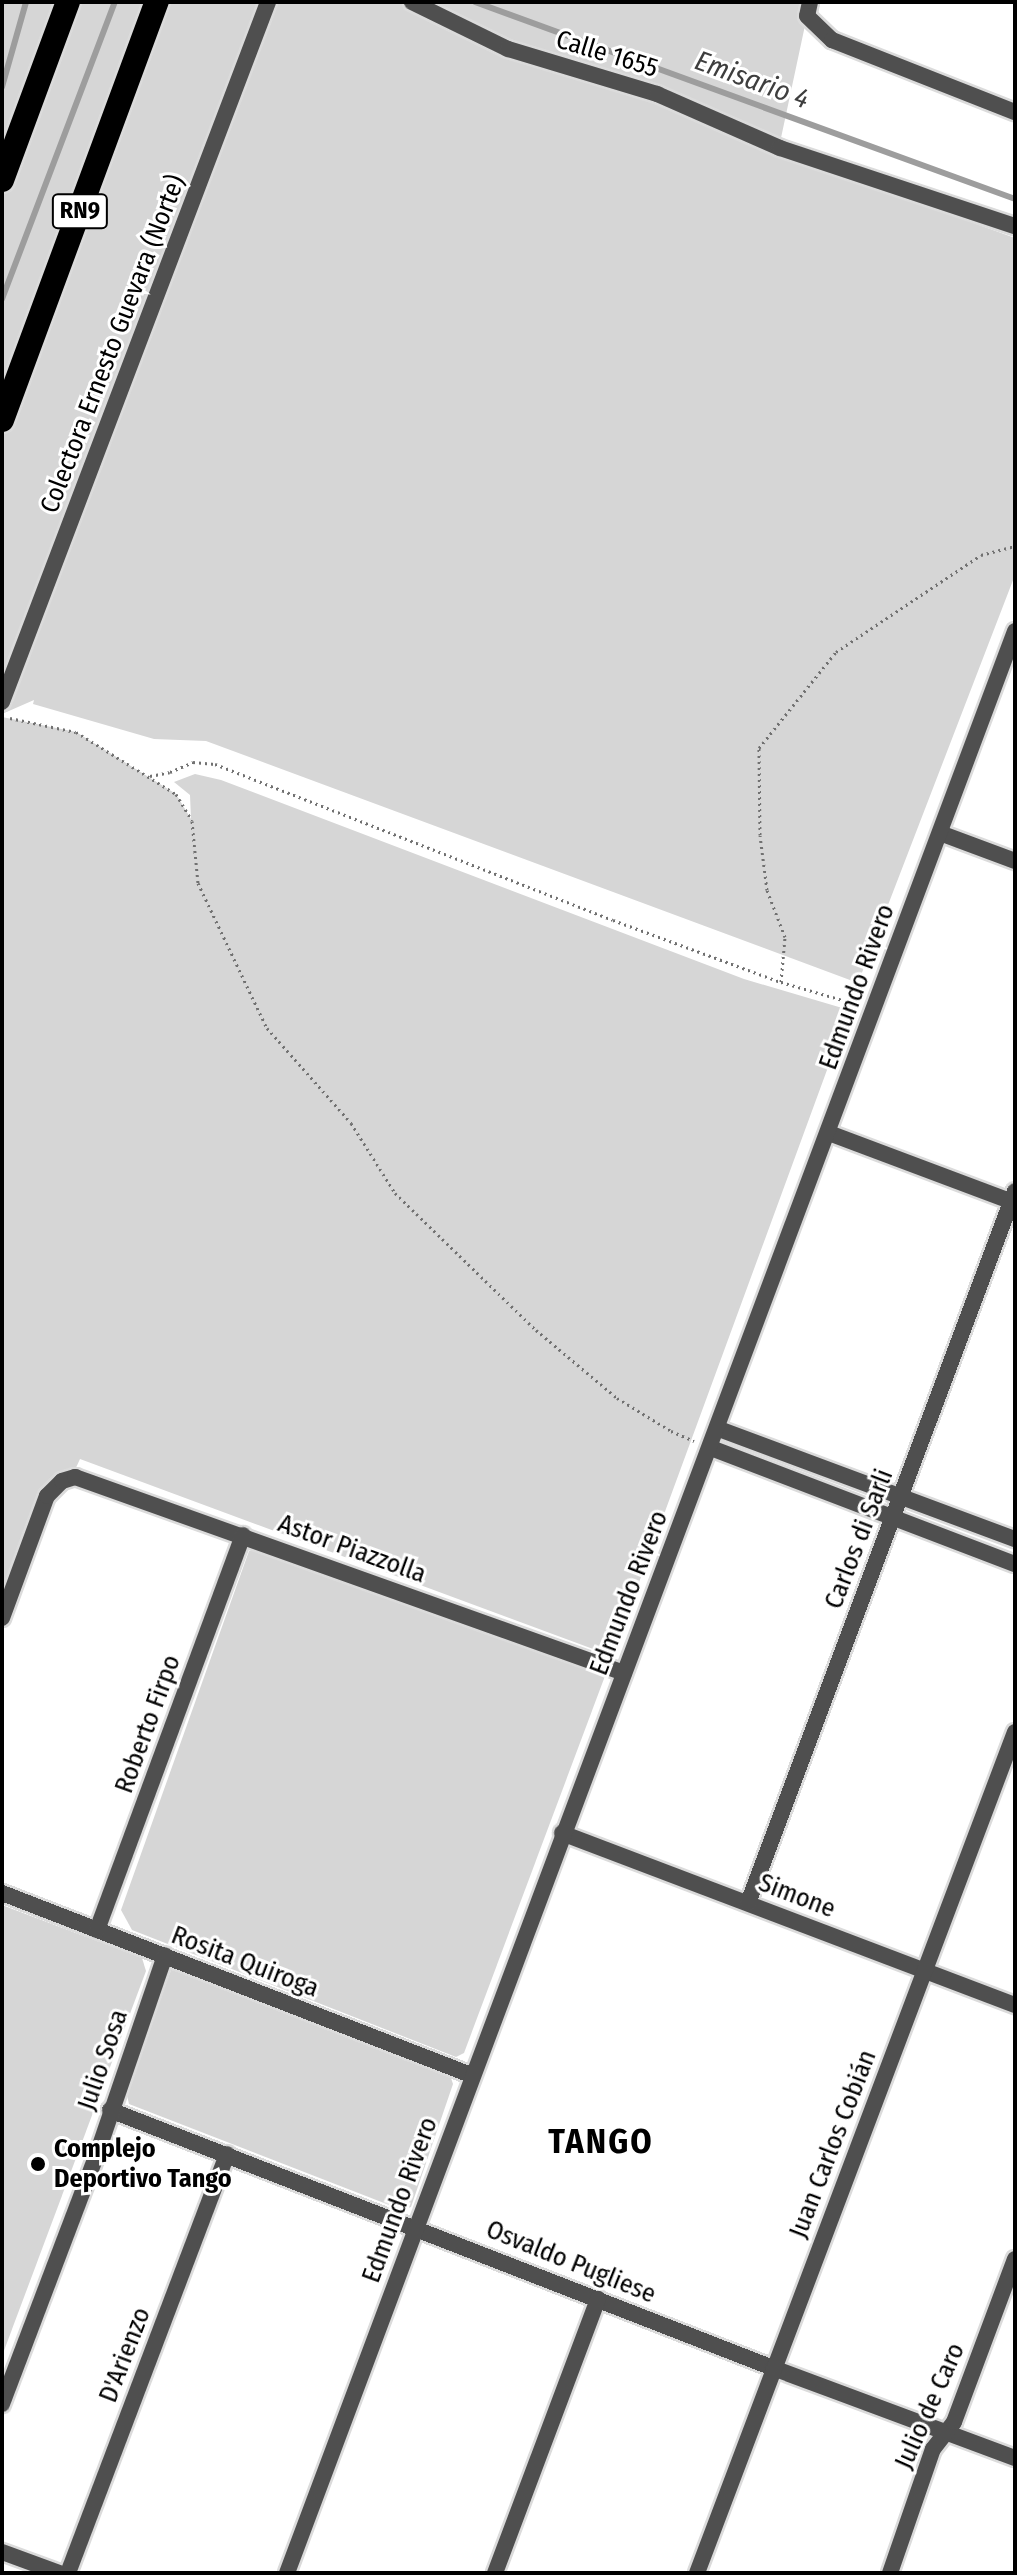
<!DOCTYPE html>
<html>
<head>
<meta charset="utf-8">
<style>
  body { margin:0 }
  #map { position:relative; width:1017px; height:2575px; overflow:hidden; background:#fff; font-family:"Fira Sans Condensed",sans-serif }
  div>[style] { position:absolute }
  .green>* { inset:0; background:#d6d6d6 }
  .stream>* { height:6px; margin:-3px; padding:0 3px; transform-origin:3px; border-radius:3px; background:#9d9d9d }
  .path>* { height:3px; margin-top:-1.5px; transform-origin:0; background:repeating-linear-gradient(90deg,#717171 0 2px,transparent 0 6px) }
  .roads { filter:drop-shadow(2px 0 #dbdbdb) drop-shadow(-2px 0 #dbdbdb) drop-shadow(0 2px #dbdbdb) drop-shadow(0 -2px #dbdbdb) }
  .minor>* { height:16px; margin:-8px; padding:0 8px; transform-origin:8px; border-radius:8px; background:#4f4f4f }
  .motorway>* { height:24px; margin:-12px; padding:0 12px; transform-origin:12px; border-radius:12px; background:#000 }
  .dots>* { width:22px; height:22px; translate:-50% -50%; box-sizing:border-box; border:4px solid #fff; border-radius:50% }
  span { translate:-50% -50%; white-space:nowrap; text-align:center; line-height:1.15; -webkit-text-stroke:6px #fff; paint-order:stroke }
  .shield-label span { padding:2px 6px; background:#fff; border:2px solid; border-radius:6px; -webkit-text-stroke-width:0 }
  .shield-label { font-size:24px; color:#000; font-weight:700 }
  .street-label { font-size:26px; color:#000 }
  .poi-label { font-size:26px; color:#000; font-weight:700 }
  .left { translate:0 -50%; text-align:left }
  .water-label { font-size:28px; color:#3e3e3e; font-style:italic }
  .district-label { font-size:34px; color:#000; font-weight:700; letter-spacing:2px }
  .frame { position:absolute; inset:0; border:4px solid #000; pointer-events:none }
</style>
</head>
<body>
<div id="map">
  <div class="green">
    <div style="clip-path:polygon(2px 2px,810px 2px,778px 152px,1015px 238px,1015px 575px,858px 983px,206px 741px,154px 739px,33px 704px,34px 700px,2px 714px)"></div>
    <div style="clip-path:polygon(2px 717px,76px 732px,176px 794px,191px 819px,190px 795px,174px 782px,195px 774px,221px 780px,744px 979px,849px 1010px,612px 1656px,80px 1459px,74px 1472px,58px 1474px,46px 1483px,2px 1599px)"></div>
    <div style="clip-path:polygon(264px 1550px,592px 1667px,605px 1676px,464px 2053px,456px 2057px,132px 1930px,121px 1910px,249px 1551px)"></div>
    <div style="clip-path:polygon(2px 1905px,142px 1958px,146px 1971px,2px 2356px)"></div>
    <div style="clip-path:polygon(180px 1968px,451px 2078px,453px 2084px,411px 2207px,402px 2210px,129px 2104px,126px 2091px,171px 1970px)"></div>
  </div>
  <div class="stream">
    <div style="left:475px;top:2px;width:575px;rotate:20.04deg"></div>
    <div style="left:2px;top:87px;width:88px;rotate:-74.2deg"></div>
    <div style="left:2px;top:299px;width:318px;rotate:-69.2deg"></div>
  </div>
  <div class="path">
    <div style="left:10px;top:718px;width:67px;rotate:12deg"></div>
    <div style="left:76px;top:732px;width:118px;rotate:31.8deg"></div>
    <div style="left:176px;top:794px;width:31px;rotate:59deg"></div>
    <div style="left:192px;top:821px;width:62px;rotate:84.5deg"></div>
    <div style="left:198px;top:883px;width:161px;rotate:64.6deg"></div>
    <div style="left:267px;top:1028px;width:127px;rotate:48.5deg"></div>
    <div style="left:351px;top:1123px;width:83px;rotate:57.8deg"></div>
    <div style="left:395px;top:1193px;width:197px;rotate:44.2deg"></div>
    <div style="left:536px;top:1330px;width:106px;rotate:40deg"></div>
    <div style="left:617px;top:1398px;width:63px;rotate:31.4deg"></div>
    <div style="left:671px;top:1431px;width:25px;rotate:23deg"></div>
    <div style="left:150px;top:776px;width:20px;rotate:-11deg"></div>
    <div style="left:170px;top:772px;width:25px;rotate:-23deg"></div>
    <div style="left:193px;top:762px;width:22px;rotate:5deg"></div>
    <div style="left:215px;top:764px;width:427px;rotate:21.4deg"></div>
    <div style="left:613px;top:920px;width:179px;rotate:20.3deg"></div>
    <div style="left:781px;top:982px;width:78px;rotate:16.3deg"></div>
    <div style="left:781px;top:982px;width:45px;rotate:-84.9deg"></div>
    <div style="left:785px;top:937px;width:50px;rotate:-111deg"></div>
    <div style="left:767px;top:890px;width:55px;rotate:-97.3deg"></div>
    <div style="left:760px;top:835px;width:87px;rotate:-90.7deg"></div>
    <div style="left:759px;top:748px;width:123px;rotate:-51.3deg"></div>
    <div style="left:836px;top:652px;width:174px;rotate:-33.8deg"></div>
    <div style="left:981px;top:555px;width:35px;rotate:-15deg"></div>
  </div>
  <div class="roads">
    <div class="minor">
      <div style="left:412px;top:2px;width:107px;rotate:26.1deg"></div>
      <div style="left:508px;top:49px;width:156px;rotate:16.8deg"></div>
      <div style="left:657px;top:94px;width:134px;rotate:23.7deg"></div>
      <div style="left:780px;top:148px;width:248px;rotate:18.4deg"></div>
      <div style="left:810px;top:2px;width:14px;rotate:102deg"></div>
      <div style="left:807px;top:16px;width:35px;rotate:44deg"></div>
      <div style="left:832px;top:40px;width:197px;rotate:21.5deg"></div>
      <div style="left:2px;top:702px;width:749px;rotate:-69.19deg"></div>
      <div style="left:940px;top:833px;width:80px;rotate:20.5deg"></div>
      <div style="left:829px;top:1133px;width:199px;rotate:20.6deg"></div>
      <div style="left:719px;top:1429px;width:316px;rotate:20.4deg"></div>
      <div style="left:711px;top:1448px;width:325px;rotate:20.9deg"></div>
      <div style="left:2px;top:1618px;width:130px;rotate:-69.8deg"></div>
      <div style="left:47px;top:1496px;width:21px;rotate:-45deg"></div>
      <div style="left:62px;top:1481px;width:14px;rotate:-17deg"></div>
      <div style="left:75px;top:1477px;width:583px;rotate:19.65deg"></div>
      <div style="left:562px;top:1833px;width:485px;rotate:20.8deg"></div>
      <div style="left:2px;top:1893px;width:503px;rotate:21.21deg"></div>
      <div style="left:748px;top:1903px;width:760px;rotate:-69.44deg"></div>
      <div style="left:97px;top:1930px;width:421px;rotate:-69.7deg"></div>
      <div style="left:110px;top:2110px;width:711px;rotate:21.26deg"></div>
      <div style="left:773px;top:2368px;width:258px;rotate:20.4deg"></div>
      <div style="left:2px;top:2404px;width:264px;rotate:-69.2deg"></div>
      <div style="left:96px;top:2157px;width:213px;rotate:-71.1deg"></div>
      <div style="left:2px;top:2552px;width:61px;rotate:20.2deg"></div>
      <div style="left:68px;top:2573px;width:448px;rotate:-69.2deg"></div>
      <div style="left:287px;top:2573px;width:2074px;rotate:-69.45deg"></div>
      <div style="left:495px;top:2573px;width:293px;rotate:-69.4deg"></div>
      <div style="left:697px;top:2573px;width:899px;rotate:-69.29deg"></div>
      <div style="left:890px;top:2573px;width:131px;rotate:-70.9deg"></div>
      <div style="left:933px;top:2449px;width:34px;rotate:-52deg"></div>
      <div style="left:954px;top:2422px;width:174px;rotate:-69.5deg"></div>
    </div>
    <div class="motorway">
      <div style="left:2px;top:180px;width:190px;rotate:-69.7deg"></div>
      <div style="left:2px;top:420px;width:446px;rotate:-69.7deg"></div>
    </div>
  </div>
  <div class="dots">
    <div style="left:38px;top:2164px;background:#000"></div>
  </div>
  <div class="shield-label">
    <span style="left:80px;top:211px">RN9</span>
  </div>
  <div class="street-label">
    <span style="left:607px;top:54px;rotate:17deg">Calle 1655</span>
    <span style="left:113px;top:344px;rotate:-69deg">Colectora Ernesto Guevara (Norte)</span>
    <span style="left:857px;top:987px;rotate:-70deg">Edmundo Rivero</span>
    <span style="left:859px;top:1539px;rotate:-69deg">Carlos di Sarli</span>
    <span style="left:352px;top:1549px;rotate:20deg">Astor Piazzolla</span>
    <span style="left:629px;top:1593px;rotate:-69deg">Edmundo Rivero</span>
    <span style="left:148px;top:1724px;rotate:-70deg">Roberto Firpo</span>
    <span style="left:797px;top:1896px;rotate:21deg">Simone</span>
    <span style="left:245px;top:1962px;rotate:21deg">Rosita Quiroga</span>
    <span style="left:103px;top:2060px;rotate:-71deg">Julio Sosa</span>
    <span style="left:833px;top:2144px;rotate:-69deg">Juan Carlos Cobián</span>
    <span style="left:400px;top:2200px;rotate:-70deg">Edmundo Rivero</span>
    <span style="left:571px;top:2262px;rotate:22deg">Osvaldo Pugliese</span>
    <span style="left:125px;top:2355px;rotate:-69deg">D'Arienzo</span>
    <span style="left:930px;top:2406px;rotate:-66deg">Julio de Caro</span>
  </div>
  <div class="poi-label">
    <span class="left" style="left:54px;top:2164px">Complejo<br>Deportivo Tango</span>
  </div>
  <div class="water-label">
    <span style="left:752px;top:80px;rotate:20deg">Emisario 4</span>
  </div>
  <div class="district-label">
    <span style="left:601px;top:2142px">TANGO</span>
  </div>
  <div class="frame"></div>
</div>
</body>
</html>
